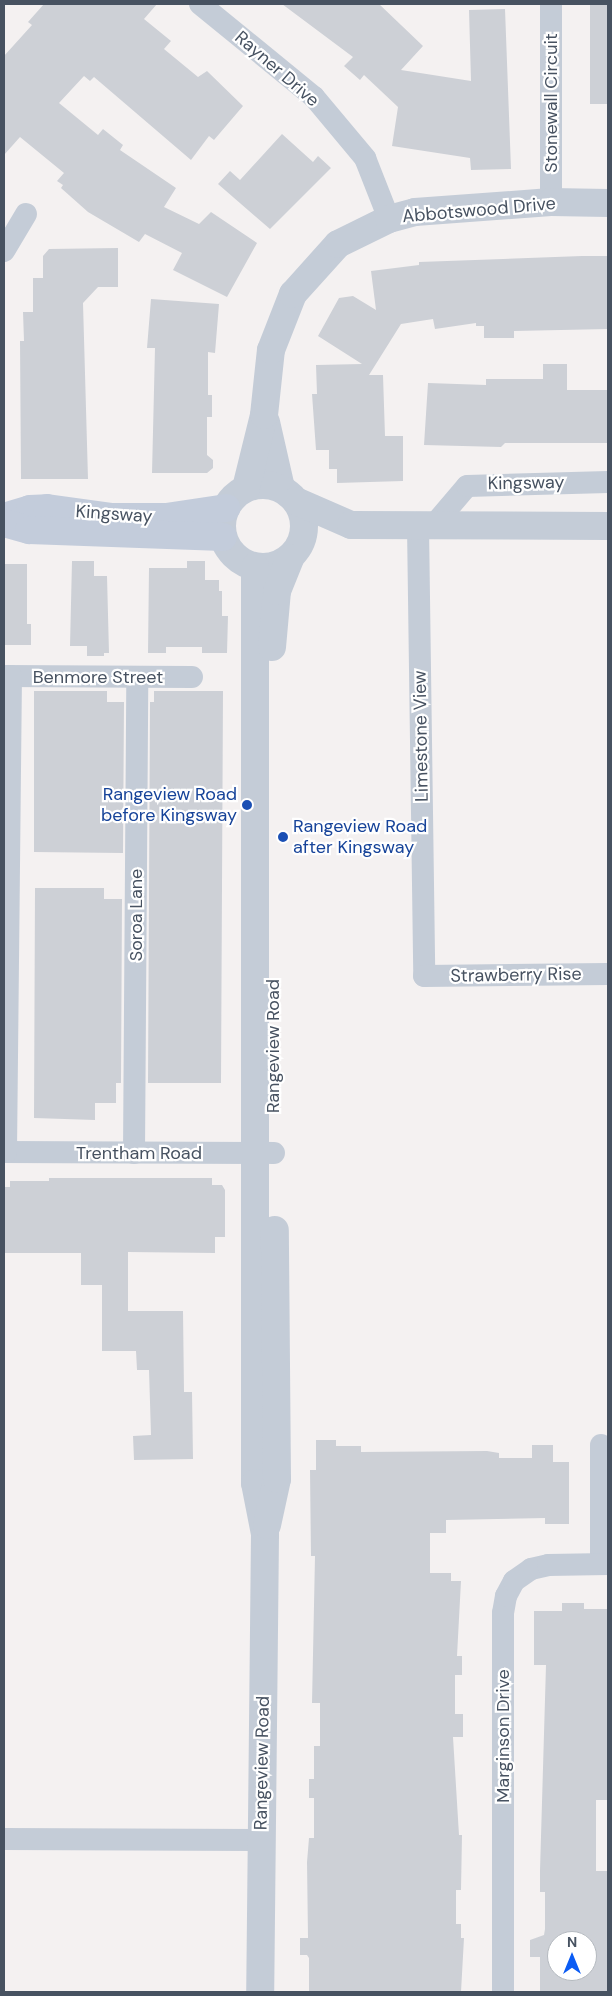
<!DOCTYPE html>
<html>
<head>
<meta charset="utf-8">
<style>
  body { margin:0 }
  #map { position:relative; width:612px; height:1996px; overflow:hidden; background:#f4f1f1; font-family:"DM Sans",sans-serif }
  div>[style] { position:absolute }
  .building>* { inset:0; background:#cdd0d6 }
  .minor>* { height:22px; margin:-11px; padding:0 11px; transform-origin:11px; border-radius:11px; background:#c4ccd7 }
  .tertiary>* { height:28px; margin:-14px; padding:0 14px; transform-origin:14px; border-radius:14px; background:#c4ccd7 }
  .tertiary>.ring { margin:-14px; padding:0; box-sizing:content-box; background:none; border:28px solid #c4ccd7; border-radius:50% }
  .secondary>* { height:28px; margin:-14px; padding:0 14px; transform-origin:14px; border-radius:14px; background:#c3ccdb }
  .dots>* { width:14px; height:14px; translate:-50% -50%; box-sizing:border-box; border:2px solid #fff; border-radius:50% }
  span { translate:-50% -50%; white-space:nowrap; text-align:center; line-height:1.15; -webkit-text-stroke:4.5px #fff; paint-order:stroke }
  .street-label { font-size:18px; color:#475261 }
  .transit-label { font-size:18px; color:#164399 }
  .right { translate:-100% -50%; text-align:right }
  .left { translate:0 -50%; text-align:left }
  .frame { position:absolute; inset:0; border:5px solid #475261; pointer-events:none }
  .north { position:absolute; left:547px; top:1931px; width:50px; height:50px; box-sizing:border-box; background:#fff; border:1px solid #b5bac0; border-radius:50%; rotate:0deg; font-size:14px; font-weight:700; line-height:20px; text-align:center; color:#475261 }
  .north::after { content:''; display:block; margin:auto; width:18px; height:22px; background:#0b5cf4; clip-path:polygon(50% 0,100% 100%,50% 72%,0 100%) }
</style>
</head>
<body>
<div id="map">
  <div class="building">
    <div style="clip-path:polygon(44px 4px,157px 4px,144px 19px,171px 41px,164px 49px,198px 77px,207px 71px,243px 106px,214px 140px,209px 136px,191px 160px,94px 77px,90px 81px,84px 76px,59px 103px,98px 135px,103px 129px,123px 145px,120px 150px,176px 188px,164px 207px,199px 224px,211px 212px,257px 243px,227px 297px,173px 270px,182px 253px,145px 234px,139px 242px,88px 212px,61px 188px,63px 185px,57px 181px,64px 173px,20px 137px,4px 155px,4px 56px,32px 25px,28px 22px)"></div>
    <div style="clip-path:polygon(282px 4px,379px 4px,423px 46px,401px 70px,471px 81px,469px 10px,505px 9px,511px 169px,471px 170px,470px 158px,392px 146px,398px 107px,364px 75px,360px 80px,344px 66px,353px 57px)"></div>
    <div style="clip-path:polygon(590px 4px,608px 4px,608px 104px,590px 104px)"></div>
    <div style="clip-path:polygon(282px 134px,313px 162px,318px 156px,331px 168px,270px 229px,218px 184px,230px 171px,240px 180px)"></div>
    <div style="clip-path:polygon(118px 248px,118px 287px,98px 287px,83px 303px,88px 479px,21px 479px,20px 341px,24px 341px,23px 312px,33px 312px,33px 278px,43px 278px,43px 256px,49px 249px)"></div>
    <div style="clip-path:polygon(582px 256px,608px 256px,608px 329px,514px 331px,514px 338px,484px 338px,484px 326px,476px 326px,476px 323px,435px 329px,433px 319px,401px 324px,369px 375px,383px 375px,385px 436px,403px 436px,403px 481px,337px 483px,337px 469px,329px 469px,329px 450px,316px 450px,312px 394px,317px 394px,316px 365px,362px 364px,318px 336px,339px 298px,353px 296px,376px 310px,371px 271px,419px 265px,419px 262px)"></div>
    <div style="clip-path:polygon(151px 299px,219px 304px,215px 353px,208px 352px,208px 395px,212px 395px,212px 417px,207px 417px,207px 455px,213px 460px,213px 468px,207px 473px,152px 473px,155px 348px,147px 348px)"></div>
    <div style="clip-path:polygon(543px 364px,567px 364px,567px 390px,608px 390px,608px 443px,505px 443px,501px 447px,424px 445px,428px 383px,486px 385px,486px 379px,543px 379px)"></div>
    <div style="clip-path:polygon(72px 561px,94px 561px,94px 576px,107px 576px,109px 653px,104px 653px,104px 656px,87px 656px,87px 646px,70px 646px)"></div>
    <div style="clip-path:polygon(187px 561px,205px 561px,205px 580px,219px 580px,219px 591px,222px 591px,222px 616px,228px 616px,227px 653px,202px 653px,202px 647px,166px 647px,166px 653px,148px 653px,149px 568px,187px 568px)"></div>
    <div style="clip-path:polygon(4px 564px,27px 564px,27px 624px,31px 624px,31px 645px,4px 645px)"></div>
    <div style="clip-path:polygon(34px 691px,107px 691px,107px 702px,124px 702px,123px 853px,34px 852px)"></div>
    <div style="clip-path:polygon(154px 691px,223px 691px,221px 1083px,148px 1083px,150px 702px,154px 702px)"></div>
    <div style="clip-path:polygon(35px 888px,104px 888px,104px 899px,122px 899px,121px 1083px,116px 1083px,116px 1103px,95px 1103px,95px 1120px,34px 1118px)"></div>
    <div style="clip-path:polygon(49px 1178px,212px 1178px,212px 1185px,222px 1185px,225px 1190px,225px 1237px,215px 1237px,215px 1253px,128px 1252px,128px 1311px,183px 1311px,184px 1392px,192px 1392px,193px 1459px,134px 1460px,133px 1436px,151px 1435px,149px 1370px,137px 1370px,136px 1351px,102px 1351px,102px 1285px,81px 1285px,81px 1253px,4px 1253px,4px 1187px,10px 1187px,10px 1181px,49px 1181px)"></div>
    <div style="clip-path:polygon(316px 1440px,336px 1440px,336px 1446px,361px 1446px,361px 1452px,487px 1451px,499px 1453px,499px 1458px,532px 1458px,532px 1445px,553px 1445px,553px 1462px,569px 1462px,569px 1524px,545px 1524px,545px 1518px,446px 1520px,446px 1533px,430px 1533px,430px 1573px,451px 1573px,451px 1581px,461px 1581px,457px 1656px,462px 1656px,462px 1675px,455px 1675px,455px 1714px,463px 1714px,463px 1737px,453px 1737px,459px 1835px,462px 1835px,461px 1890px,456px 1890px,456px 1924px,461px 1924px,461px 1938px,464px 1938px,461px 1992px,309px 1992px,309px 1958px,307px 1955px,300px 1955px,300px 1938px,308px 1938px,307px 1862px,309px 1838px,314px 1838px,314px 1798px,309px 1798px,309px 1779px,314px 1779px,314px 1746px,320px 1746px,320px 1703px,312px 1703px,315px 1556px,311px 1556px,310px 1470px,316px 1470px)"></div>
    <div style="clip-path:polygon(evenodd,562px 1603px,584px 1603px,584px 1609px,608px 1609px,607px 1800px,596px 1800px,596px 1871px,608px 1871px,608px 1992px,540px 1992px,540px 1957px,530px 1957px,530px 1940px,544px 1935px,545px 1929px,545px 1892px,540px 1892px,540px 1871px,546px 1665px,534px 1665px,534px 1611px,562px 1611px,562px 1603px,557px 1941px,587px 1941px,587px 1971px,557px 1971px,557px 1941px)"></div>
  </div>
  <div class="minor">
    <div style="left:200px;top:4px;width:147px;rotate:39.2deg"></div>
    <div style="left:314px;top:97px;width:80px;rotate:50.1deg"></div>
    <div style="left:365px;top:158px;width:66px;rotate:68.5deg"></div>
    <div style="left:551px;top:4px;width:198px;rotate:90deg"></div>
    <div style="left:4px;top:251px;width:43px;rotate:-59.3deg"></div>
    <div style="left:418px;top:526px;width:450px;rotate:89.2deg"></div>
    <div style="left:424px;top:976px;width:184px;rotate:-0.6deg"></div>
    <div style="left:433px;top:526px;width:52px;rotate:-49.6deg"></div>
    <div style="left:467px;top:486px;width:141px;rotate:-1.6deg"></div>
    <div style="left:4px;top:676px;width:188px;rotate:0.3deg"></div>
    <div style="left:4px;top:1152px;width:270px;rotate:0.2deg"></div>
    <div style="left:6px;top:1152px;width:476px;rotate:-89.4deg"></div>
    <div style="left:134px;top:1153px;width:476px;rotate:-89.6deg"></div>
    <div style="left:601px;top:1445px;width:119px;rotate:90deg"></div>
    <div style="left:4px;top:1839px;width:258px;rotate:0.2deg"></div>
    <div style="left:503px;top:1992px;width:379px;rotate:-90deg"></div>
    <div style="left:503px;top:1613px;width:17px;rotate:-80deg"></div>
    <div style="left:506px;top:1596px;width:17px;rotate:-62deg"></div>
    <div style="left:514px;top:1581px;width:21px;rotate:-35deg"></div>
    <div style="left:531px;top:1569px;width:17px;rotate:-13deg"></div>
    <div style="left:548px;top:1565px;width:60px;rotate:-1deg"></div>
  </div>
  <div class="tertiary">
    <div style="left:266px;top:422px;width:68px;rotate:77.2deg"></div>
    <div class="ring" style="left:222px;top:485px;width:54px;height:54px"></div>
    <div style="left:246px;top:488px;width:75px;rotate:-76.1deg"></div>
    <div style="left:264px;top:415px;width:65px;rotate:-83.9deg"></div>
    <div style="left:271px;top:350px;width:60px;rotate:-68.6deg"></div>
    <div style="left:293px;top:294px;width:67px;rotate:-48deg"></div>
    <div style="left:338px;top:244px;width:57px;rotate:-26.1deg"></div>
    <div style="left:389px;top:219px;width:27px;rotate:-15deg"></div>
    <div style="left:415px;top:212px;width:136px;rotate:-4.2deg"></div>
    <div style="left:551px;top:202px;width:57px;rotate:1deg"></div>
    <div style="left:296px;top:501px;width:60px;rotate:23.6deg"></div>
    <div style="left:351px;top:525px;width:257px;rotate:0.2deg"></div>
    <div style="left:255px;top:567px;width:916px;rotate:90deg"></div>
    <div style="left:255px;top:1483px;width:52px;rotate:78.9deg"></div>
    <div style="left:265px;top:1534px;width:458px;rotate:90.6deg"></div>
    <div style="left:272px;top:647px;width:56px;rotate:-84.9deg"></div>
    <div style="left:277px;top:591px;width:35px;rotate:-68deg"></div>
    <div style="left:267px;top:1525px;width:47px;rotate:-77.7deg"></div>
    <div style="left:277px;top:1479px;width:249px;rotate:-90.5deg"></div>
  </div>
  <div class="secondary">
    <div style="left:4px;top:517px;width:27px;rotate:-17deg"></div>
    <div style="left:30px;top:509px;width:17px;rotate:-3deg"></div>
    <div style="left:47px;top:508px;width:66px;rotate:7.9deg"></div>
    <div style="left:112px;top:517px;width:54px"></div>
    <div style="left:166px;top:517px;width:61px;rotate:-8.5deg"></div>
    <div style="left:4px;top:523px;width:26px;rotate:16deg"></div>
    <div style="left:29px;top:530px;width:194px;rotate:2.1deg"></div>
  </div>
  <div class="dots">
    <div style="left:247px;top:805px;background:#1a4fb4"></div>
    <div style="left:283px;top:837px;background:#1a4fb4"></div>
  </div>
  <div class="street-label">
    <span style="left:277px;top:69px;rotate:41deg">Rayner Drive</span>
    <span style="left:551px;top:103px;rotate:-90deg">Stonewall Circuit</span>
    <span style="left:479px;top:210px;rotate:-5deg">Abbotswood Drive</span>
    <span style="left:526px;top:483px;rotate:-1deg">Kingsway</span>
    <span style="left:114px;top:514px;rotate:4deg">Kingsway</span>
    <span style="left:98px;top:677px">Benmore Street</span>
    <span style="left:421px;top:736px;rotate:-91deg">Limestone View</span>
    <span style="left:136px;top:915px;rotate:-90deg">Soroa Lane</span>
    <span style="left:516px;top:975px;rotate:-1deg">Strawberry Rise</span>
    <span style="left:273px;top:1046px;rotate:-90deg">Rangeview Road</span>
    <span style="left:139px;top:1153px">Trentham Road</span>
    <span style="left:503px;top:1736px;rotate:-90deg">Marginson Drive</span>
    <span style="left:262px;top:1763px;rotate:-89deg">Rangeview Road</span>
  </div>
  <div class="transit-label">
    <span class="right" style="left:237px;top:805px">Rangeview Road<br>before Kingsway</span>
    <span class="left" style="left:293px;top:837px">Rangeview Road<br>after Kingsway</span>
  </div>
  <div class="frame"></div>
  <div class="north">N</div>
</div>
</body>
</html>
